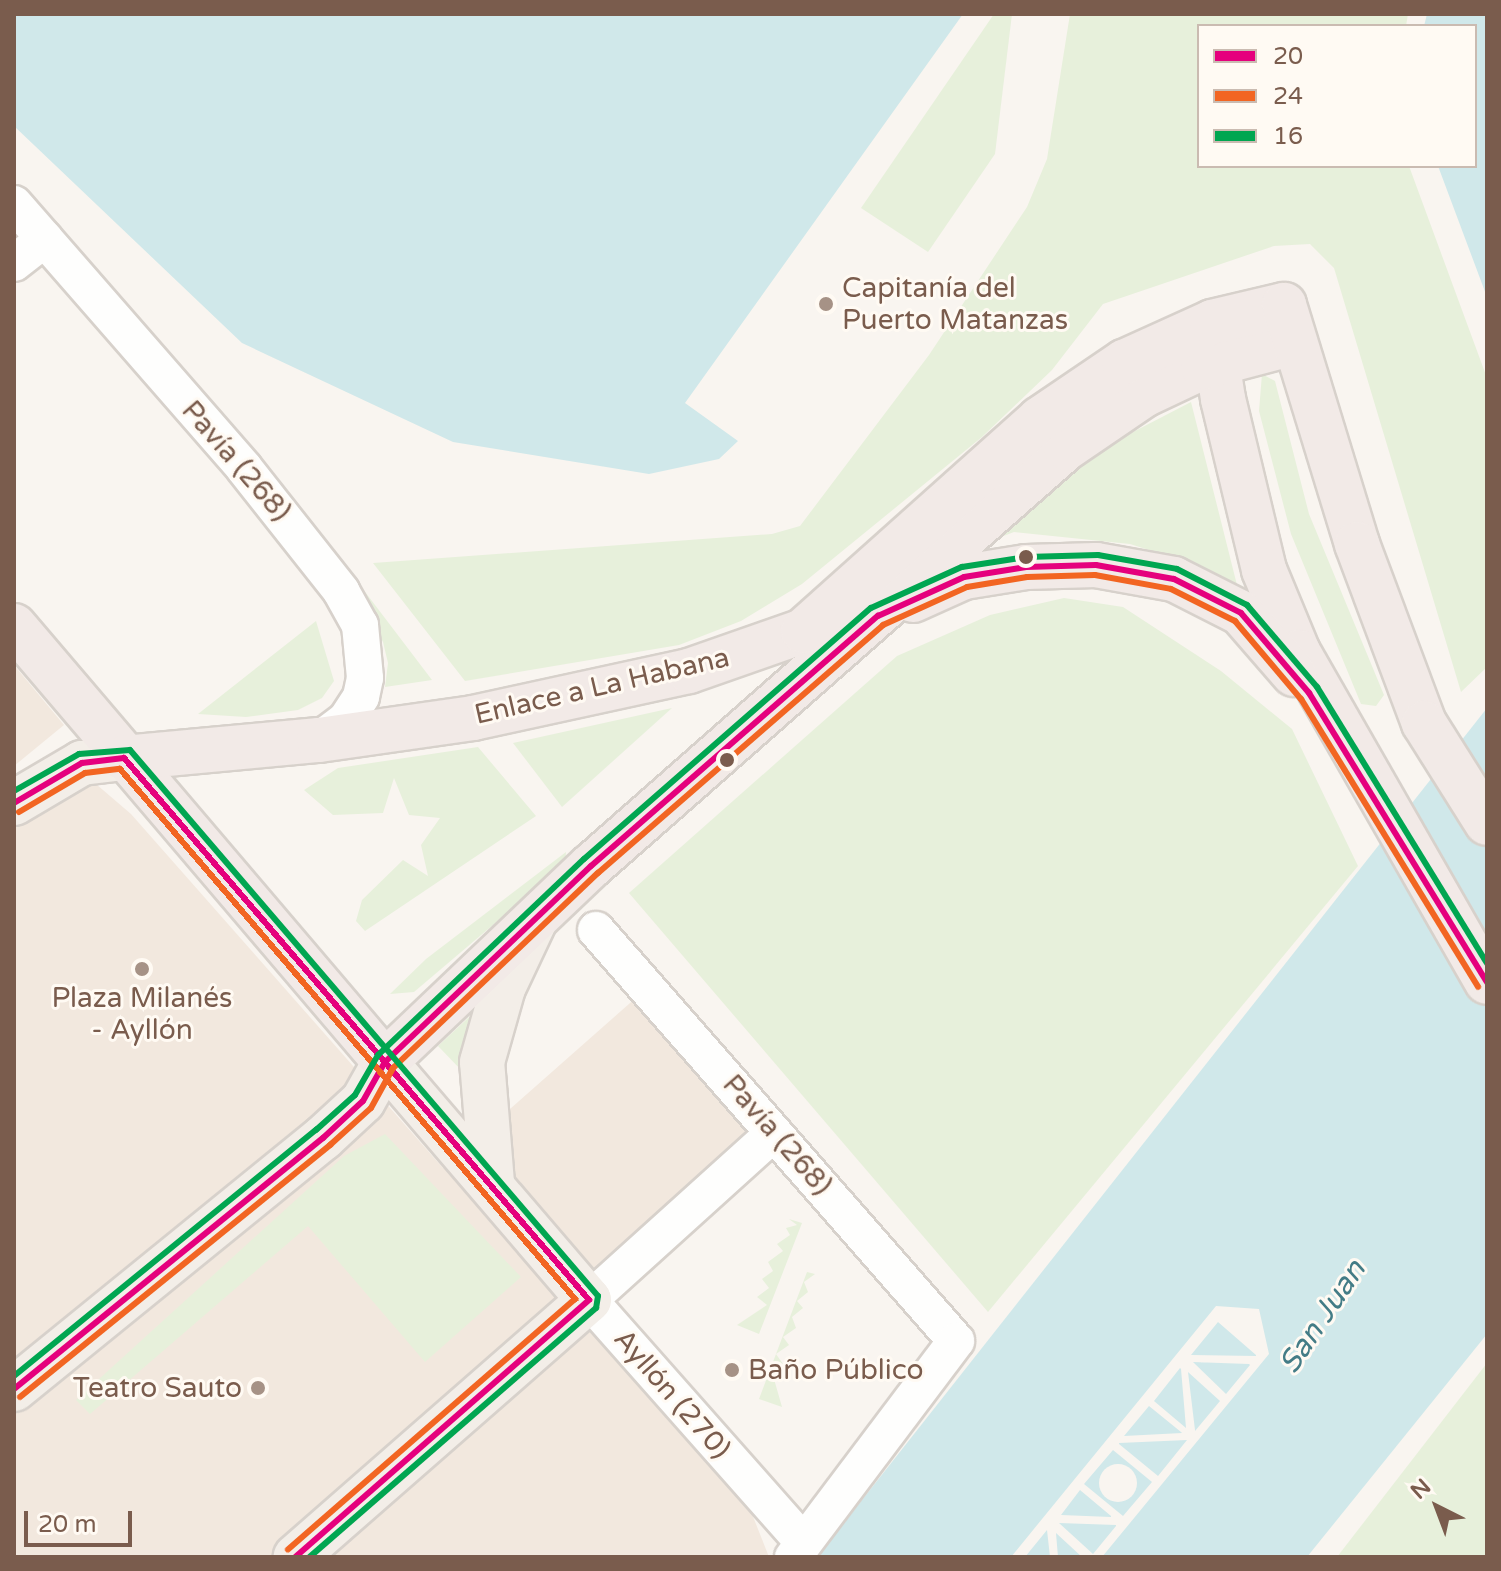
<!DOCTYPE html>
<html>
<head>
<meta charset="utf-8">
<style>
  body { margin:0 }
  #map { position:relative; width:1501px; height:1571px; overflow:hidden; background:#f9f5f0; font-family:"Varela Round",sans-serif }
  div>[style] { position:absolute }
  .residential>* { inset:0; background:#f2e8de }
  .green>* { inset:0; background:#e7f0db }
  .water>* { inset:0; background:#d0e8ea }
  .pier>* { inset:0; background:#f9f5f0 }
  .round { border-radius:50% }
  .roads { filter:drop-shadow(2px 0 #d7d1cb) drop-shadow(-2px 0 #d7d1cb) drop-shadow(0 2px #d7d1cb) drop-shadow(0 -2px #d7d1cb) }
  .minor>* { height:36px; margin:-18px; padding:0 18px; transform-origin:18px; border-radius:18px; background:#fefefd }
  .major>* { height:44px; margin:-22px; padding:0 22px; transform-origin:22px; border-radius:22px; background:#f3eee8 }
  .highway>* { height:44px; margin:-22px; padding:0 22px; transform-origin:22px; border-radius:22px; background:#f2eae7 }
  .bus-1>* { height:6px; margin:-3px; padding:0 3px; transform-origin:3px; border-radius:3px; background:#e5007d }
  .bus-2>* { height:6px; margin:-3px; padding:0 3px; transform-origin:3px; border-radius:3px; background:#f26522 }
  .bus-3>* { height:6px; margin:-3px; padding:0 3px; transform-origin:3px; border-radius:3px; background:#00a651 }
  .dots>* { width:22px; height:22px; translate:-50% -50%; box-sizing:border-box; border:4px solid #fffaf3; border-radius:50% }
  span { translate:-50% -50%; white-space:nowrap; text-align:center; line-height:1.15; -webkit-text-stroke:6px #fffaf3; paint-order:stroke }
  .poi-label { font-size:28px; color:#7a5c4d }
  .left { translate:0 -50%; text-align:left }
  .right { translate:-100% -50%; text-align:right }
  .street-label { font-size:28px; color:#7a5c4d }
  .water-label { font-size:30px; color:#437c86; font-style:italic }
  .frame { position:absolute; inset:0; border:16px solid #7a5c4d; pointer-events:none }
  .legend { position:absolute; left:1197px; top:24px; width:280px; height:144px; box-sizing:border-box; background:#fffaf3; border:2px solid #cabbb1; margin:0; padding:10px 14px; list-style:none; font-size:24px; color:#7a5c4d }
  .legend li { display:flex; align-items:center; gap:16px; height:40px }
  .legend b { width:40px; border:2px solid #cabbb1 }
  .north { position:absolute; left:1397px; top:1467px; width:80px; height:80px; -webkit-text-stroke:6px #fffaf3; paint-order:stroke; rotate:318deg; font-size:22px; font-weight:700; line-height:32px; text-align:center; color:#7a5c4d }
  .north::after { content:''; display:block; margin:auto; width:28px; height:36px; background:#7a5c4d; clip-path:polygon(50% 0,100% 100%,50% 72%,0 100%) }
  .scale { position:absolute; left:24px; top:1511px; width:108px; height:36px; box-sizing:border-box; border:4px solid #7a5c4d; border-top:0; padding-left:10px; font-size:24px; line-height:28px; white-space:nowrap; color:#7a5c4d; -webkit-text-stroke:6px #fffaf3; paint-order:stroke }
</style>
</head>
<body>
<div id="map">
  <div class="residential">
    <div style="clip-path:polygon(14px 665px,64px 725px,14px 766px)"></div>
    <div style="clip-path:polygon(96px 784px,131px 814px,443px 1168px,638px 996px,761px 1129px,584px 1293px,731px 1461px,769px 1557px,14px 1557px,14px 823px,43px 794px)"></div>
  </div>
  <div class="green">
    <div style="clip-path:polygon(994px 14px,1012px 14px,995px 154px,928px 252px,861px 208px)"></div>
    <div style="clip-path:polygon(1070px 14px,1408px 14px,1406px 26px,1199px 26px,1199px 166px,1409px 166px,1487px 378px,1487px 667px,1461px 692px,1334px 268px,1310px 244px,1274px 246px,1103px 304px,1052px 370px,982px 437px,802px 584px,741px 621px,679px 645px,465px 681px,373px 563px,772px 534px,800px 526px,929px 355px,1027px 207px,1047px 159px)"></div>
    <div style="clip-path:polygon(1262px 374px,1275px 381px,1309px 514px,1384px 695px,1376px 706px,1361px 704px,1291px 534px,1259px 411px)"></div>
    <div style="clip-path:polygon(1191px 402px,1237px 585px,1193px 564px,1130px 544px,1014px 532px,980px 545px,1077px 461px)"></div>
    <div style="clip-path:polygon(356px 580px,432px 680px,385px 687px,388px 663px,383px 642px,356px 593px)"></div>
    <div style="clip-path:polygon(1064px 598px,1123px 607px,1221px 671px,1292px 729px,1358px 866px,988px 1312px,629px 893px,897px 656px,990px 615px)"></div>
    <div style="clip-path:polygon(316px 621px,334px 681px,322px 698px,298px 710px,246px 717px,198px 714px)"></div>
    <div style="clip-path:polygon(672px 708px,562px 807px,513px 743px)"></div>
    <div style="clip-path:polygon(478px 747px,536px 816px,365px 931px,356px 921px,362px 900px,403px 860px,428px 876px,421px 845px,440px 818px,409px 815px,394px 778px,383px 813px,333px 815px,304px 790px,338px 768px)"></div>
    <div style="clip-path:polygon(566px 852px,565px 864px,414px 992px,390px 994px,426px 959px)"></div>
    <div style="clip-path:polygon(483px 1004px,463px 1072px,438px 1046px)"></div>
    <div style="clip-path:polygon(385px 1134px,521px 1277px,425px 1362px,308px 1226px,90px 1414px,76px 1400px,344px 1156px)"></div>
    <div style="clip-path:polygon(789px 1219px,802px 1223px,759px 1334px,737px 1325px,767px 1305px,757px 1297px,769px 1288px,762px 1279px,773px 1271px,768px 1262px,783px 1251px,777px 1244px,790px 1235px,786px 1228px,797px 1225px)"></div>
    <div style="clip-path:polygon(807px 1272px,815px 1274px,804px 1282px,808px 1292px,797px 1301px,803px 1308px,792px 1317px,796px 1328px,783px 1337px,789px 1345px,776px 1354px,783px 1364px,772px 1372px,782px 1407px,759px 1399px)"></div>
    <div style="clip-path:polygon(1487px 1363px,1487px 1557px,1337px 1557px)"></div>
  </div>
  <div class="water">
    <div style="clip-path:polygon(14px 14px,963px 14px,685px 403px,738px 441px,719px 459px,649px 474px,453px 442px,242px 343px,14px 126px)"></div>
    <div style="clip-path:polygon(1427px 14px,1487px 14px,1487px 297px,1438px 166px,1475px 166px,1475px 26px,1424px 26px)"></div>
    <div style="clip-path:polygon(1487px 708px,1487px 1334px,1307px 1557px,817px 1557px)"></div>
  </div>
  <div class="pier">
    <div style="clip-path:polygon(evenodd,1216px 1306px,1259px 1309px,1269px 1354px,1102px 1557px,1082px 1557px,1056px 1533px,1058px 1557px,1050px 1557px,1047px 1530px,1025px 1557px,1011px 1557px,1216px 1306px,1218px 1322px,1256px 1355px,1256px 1356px,1191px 1355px,1218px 1322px,1216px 1306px,1193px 1362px,1249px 1364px,1250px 1365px,1226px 1394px,1193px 1362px,1216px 1306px,1180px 1368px,1181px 1369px,1186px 1428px,1154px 1401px,1180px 1368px,1216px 1306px,1188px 1372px,1220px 1401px,1195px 1431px,1195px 1430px,1188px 1372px,1216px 1306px,1149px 1406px,1181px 1432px,1182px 1433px,1124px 1436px,1149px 1406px,1216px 1306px,1187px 1440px,1158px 1476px,1119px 1444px,1119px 1443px,1187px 1440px,1216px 1306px,1113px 1450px,1152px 1482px,1123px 1516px,1084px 1484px,1113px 1450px,1216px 1306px,1080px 1490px,1111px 1516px,1111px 1517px,1061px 1515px,1080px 1490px,1216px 1306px,1059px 1523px,1116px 1525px,1116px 1526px,1093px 1554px,1059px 1523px)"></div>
    <div class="round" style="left:1099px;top:1464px;width:38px;height:38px"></div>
  </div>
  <div class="roads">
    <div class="minor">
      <div style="left:14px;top:204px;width:350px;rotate:48.9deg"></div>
      <div style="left:244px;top:468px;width:157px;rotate:51.7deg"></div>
      <div style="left:341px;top:591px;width:39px;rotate:61deg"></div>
      <div style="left:360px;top:625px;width:53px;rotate:84.6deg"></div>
      <div style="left:365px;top:678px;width:19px;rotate:102deg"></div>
      <div style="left:361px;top:697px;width:27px;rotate:123deg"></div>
      <div style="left:346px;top:720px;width:34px;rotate:143deg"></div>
      <div style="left:14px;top:263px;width:39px;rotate:-38deg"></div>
      <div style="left:596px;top:930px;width:546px;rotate:48.78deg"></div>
      <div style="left:956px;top:1341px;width:271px;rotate:127deg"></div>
      <div style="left:774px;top:1133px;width:249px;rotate:137.9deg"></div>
      <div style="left:589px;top:1300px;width:320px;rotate:48.5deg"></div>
    </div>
    <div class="major">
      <div style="left:14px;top:803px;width:79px;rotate:-30.5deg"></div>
      <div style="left:82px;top:763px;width:42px;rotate:-6.8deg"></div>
      <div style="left:492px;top:1183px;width:121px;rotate:-94.7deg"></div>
      <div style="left:482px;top:1062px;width:77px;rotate:-74.2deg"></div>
      <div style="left:503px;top:988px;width:75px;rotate:-64.8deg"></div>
      <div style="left:14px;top:1389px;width:398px;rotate:-39.1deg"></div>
      <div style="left:323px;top:1138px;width:54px;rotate:-42.8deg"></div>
      <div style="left:363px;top:1101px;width:45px;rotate:-60.6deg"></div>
      <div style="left:385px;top:1062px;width:313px;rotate:49.4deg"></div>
      <div style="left:589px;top:1300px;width:390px;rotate:138.8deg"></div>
    </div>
    <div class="highway">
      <div style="left:1213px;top:335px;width:65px;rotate:81.1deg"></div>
      <div style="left:1223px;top:399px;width:176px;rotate:76.5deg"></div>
      <div style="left:1264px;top:570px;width:89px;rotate:67.5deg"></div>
      <div style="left:1298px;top:652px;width:380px;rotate:60.2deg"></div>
      <div style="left:913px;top:600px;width:56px;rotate:-24.3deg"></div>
      <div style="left:964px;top:577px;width:63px;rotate:-9.2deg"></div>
      <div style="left:1026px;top:567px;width:70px;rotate:-1.6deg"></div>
      <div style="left:1096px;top:565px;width:79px;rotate:10.2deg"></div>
      <div style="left:1174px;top:579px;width:75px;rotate:26.9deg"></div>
      <div style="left:1241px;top:613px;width:81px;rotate:49deg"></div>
      <div style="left:14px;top:626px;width:572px;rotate:49.6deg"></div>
      <div style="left:385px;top:1062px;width:284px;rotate:-43.6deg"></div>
      <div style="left:591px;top:866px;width:633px;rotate:-41.35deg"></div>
      <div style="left:1066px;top:448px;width:94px;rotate:-34.2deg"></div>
      <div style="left:1144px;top:395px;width:65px;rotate:-25.4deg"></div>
      <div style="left:1203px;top:367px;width:94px;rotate:-14.8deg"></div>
      <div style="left:124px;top:758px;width:196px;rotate:-5.3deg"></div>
      <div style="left:319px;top:740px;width:156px;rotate:-8.1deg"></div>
      <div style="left:473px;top:718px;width:221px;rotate:-12.3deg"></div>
      <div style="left:689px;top:671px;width:121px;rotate:-19.3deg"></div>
      <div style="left:803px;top:631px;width:318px;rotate:-41.8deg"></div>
      <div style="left:1040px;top:419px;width:102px;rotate:-34.2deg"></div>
      <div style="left:1124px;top:362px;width:97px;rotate:-24.4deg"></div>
      <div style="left:1212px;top:322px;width:74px;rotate:-13.3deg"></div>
      <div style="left:1284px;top:305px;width:250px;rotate:73deg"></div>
      <div style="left:1357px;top:544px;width:191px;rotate:69.5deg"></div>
      <div style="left:1424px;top:723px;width:118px;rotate:57.8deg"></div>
    </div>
  </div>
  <div class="bus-1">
    <div style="left:14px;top:803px;width:79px;rotate:-30.5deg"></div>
    <div style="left:82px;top:763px;width:42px;rotate:-6.8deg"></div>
    <div style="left:124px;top:758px;width:714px;rotate:49.37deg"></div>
    <div style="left:589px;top:1300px;width:390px;rotate:138.8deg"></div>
    <div style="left:14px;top:1389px;width:398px;rotate:-39.1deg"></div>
    <div style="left:323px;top:1138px;width:54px;rotate:-42.8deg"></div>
    <div style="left:363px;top:1101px;width:45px;rotate:-60.6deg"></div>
    <div style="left:385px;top:1062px;width:284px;rotate:-43.6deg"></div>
    <div style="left:591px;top:866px;width:381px;rotate:-41.1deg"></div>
    <div style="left:878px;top:616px;width:94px;rotate:-24.4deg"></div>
    <div style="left:964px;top:577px;width:63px;rotate:-9.2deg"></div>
    <div style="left:1026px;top:567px;width:70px;rotate:-1.6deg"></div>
    <div style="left:1096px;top:565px;width:79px;rotate:10.2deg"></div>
    <div style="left:1174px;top:579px;width:75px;rotate:26.9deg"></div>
    <div style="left:1241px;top:613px;width:105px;rotate:49.6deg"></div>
    <div style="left:1309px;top:693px;width:339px;rotate:58.4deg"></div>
  </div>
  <div class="bus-2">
    <div style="left:19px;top:812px;width:77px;rotate:-30.6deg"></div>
    <div style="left:85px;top:773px;width:35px;rotate:-7deg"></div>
    <div style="left:120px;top:769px;width:699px;rotate:49.35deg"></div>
    <div style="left:575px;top:1299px;width:381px;rotate:138.9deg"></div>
    <div style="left:20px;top:1397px;width:400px;rotate:-39.1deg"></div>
    <div style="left:330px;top:1145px;width:55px;rotate:-42.1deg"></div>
    <div style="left:371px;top:1108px;width:46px;rotate:-61.2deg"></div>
    <div style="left:393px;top:1068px;width:283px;rotate:-43.6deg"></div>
    <div style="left:598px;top:873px;width:378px;rotate:-41deg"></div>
    <div style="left:883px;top:625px;width:92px;rotate:-24.3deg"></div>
    <div style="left:967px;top:587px;width:61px;rotate:-9.5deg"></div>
    <div style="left:1027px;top:577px;width:68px;rotate:-1.7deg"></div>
    <div style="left:1095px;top:575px;width:77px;rotate:10.4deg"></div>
    <div style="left:1171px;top:589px;width:72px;rotate:26.6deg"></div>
    <div style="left:1235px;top:621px;width:102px;rotate:49.8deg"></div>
    <div style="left:1301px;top:699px;width:338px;rotate:58.4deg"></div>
  </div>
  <div class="bus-3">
    <div style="left:14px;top:791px;width:75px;rotate:-29.6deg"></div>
    <div style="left:79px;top:754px;width:51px;rotate:-4.5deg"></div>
    <div style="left:130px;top:750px;width:719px;rotate:49.4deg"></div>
    <div style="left:598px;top:1296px;width:12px;rotate:99deg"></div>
    <div style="left:596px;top:1308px;width:379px;rotate:139deg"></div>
    <div style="left:14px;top:1376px;width:390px;rotate:-39.2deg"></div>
    <div style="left:316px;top:1130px;width:52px;rotate:-41.9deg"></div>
    <div style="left:355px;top:1095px;width:46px;rotate:-60.1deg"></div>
    <div style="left:378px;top:1055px;width:284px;rotate:-43.6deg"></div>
    <div style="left:584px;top:859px;width:381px;rotate:-41.2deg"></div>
    <div style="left:871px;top:608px;width:100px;rotate:-24.3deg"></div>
    <div style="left:962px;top:567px;width:65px;rotate:-8.9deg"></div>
    <div style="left:1026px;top:557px;width:72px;rotate:-1.6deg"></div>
    <div style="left:1098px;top:555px;width:80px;rotate:10deg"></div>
    <div style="left:1177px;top:569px;width:79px;rotate:27.2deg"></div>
    <div style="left:1247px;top:605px;width:108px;rotate:49.5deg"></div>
    <div style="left:1317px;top:687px;width:324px;rotate:58.4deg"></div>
  </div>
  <div class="dots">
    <div style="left:826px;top:304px;background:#a69286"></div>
    <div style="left:1026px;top:557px;background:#7a5c4d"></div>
    <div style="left:727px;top:760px;background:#7a5c4d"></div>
    <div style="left:142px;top:969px;background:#a69286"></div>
    <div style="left:732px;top:1370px;background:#a69286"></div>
    <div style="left:258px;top:1388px;background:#a69286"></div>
  </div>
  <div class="poi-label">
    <span class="left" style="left:842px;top:304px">Capitanía del<br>Puerto Matanzas</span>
    <span style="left:142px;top:1014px">Plaza Milanés<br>- Ayllón</span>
    <span class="left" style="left:748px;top:1370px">Baño Público</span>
    <span class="right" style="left:242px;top:1388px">Teatro Sauto</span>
  </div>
  <div class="street-label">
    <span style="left:236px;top:461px;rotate:49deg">Pavía (268)</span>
    <span style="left:602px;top:686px;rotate:-13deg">Enlace a La Habana</span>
    <span style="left:777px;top:1135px;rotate:49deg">Pavía (268)</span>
    <span style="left:672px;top:1394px;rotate:49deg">Ayllón (270)</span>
  </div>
  <div class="water-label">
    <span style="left:1323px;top:1317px;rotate:-56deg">San Juan</span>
  </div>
  <div class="frame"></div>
  <ul class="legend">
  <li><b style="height:10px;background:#e5007d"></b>20</li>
  <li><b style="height:10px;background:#f26522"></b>24</li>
  <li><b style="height:10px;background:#00a651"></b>16</li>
  </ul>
  <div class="north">N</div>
  <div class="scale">20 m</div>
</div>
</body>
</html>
